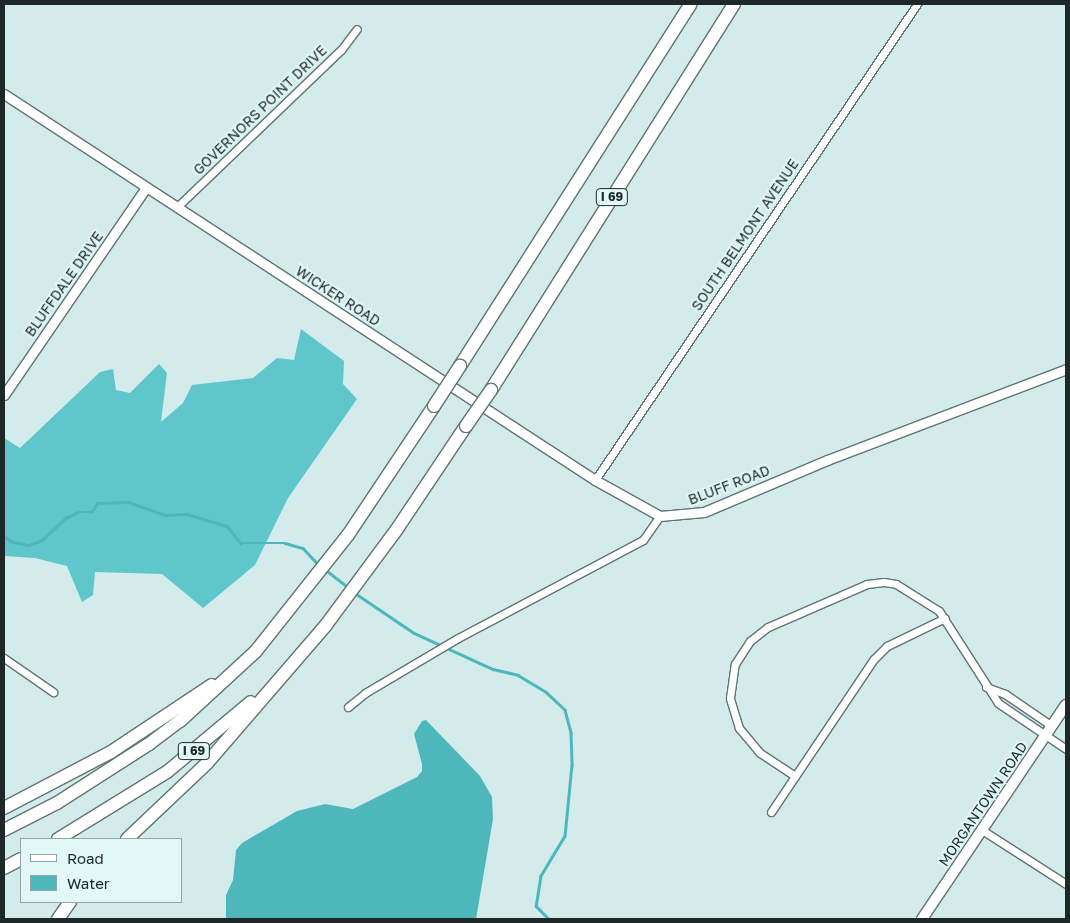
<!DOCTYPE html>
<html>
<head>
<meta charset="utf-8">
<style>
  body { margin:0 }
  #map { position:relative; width:1070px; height:923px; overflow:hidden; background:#d4ebec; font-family:"Golos Text",sans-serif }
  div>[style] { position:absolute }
  .forest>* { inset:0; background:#5fc7cc }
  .water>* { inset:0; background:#4eb7bc }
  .stream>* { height:2.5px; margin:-1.25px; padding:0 1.25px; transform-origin:1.25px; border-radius:1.25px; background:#4eb7bc }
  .roads { filter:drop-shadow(1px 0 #607475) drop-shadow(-1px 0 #607475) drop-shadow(0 1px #607475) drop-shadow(0 -1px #607475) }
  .minor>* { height:7px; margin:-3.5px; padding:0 3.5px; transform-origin:3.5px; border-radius:3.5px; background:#fff }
  .tertiary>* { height:9px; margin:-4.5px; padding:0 4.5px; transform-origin:4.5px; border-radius:4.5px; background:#fff }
  .secondary>* { height:10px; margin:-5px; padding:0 5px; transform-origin:5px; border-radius:5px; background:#fff }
  .motorway>* { height:12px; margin:-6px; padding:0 6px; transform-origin:6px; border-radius:6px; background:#fff }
  .bridges { filter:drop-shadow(1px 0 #607475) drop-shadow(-1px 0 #607475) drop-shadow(0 1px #607475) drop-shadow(0 -1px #607475) }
  .motorway-bridge>* { height:12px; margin:-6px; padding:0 6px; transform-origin:6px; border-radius:6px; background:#fff }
  span { translate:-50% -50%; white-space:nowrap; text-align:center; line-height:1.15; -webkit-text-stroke:4px #e1f8f9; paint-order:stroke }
  .shield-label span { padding:1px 4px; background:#e1f8f9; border:1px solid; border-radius:4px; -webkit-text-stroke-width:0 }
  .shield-label { font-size:12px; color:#1f2828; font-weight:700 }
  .street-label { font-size:14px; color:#1f2828 }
  .frame { position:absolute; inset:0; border:5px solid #1f2828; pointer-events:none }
  .legend { position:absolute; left:20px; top:838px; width:162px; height:65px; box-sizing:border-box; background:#e1f8f9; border:1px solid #93a5a5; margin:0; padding:6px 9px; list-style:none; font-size:15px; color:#1f2828 }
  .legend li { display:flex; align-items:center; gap:10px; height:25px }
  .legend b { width:25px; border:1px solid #93a5a5 }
</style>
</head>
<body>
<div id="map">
  <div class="forest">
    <div style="clip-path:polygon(301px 329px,344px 361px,343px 384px,357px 399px,288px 498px,255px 565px,203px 608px,162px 574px,95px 572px,93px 595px,82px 602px,67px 566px,35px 558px,4px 556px,4px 438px,20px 448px,100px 372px,113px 369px,116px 390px,130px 393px,159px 364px,167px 373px,161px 422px,183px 403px,192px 385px,253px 378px,277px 358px,294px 360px)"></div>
  </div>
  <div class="water">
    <div style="clip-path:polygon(426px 720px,480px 776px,492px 797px,493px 819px,476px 919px,226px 919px,226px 895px,233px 880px,236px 850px,242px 843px,297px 811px,325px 804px,353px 809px,417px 777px,422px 771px,422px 764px,414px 734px,422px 721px)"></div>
  </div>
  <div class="stream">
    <div style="left:4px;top:536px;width:11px;rotate:34deg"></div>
    <div style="left:13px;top:542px;width:16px;rotate:11deg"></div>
    <div style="left:29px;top:545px;width:14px;rotate:-21deg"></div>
    <div style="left:42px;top:540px;width:33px;rotate:-43deg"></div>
    <div style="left:66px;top:518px;width:13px;rotate:-27deg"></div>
    <div style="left:78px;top:512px;width:14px"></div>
    <div style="left:92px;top:512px;width:10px;rotate:-61deg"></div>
    <div style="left:97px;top:503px;width:31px;rotate:-2deg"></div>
    <div style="left:128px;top:502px;width:40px;rotate:18.9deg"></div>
    <div style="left:166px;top:515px;width:21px;rotate:-3deg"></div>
    <div style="left:187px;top:514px;width:42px;rotate:16.7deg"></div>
    <div style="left:227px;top:526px;width:22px;rotate:51deg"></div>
    <div style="left:241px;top:543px;width:44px"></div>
    <div style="left:285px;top:543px;width:19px;rotate:16deg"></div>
    <div style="left:303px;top:548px;width:23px;rotate:47deg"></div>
    <div style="left:326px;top:570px;width:29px;rotate:38deg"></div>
    <div style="left:355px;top:593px;width:71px;rotate:34.1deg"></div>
    <div style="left:414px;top:633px;width:87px;rotate:24.5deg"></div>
    <div style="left:493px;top:669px;width:26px;rotate:13deg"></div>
    <div style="left:518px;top:675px;width:33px;rotate:31deg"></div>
    <div style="left:546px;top:692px;width:26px;rotate:43deg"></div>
    <div style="left:565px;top:710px;width:24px;rotate:75deg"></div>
    <div style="left:571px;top:733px;width:32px;rotate:88deg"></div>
    <div style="left:572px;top:765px;width:71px;rotate:95.6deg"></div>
    <div style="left:565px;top:836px;width:47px;rotate:121deg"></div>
    <div style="left:541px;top:876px;width:30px;rotate:99deg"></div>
    <div style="left:536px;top:906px;width:18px;rotate:45deg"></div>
  </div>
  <div class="roads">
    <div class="minor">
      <div style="left:177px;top:207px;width:227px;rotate:-43.8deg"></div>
      <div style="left:341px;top:50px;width:26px;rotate:-53deg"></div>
      <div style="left:595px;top:480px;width:575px;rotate:-55.92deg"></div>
      <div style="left:4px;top:658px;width:60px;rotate:34.8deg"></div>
      <div style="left:986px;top:687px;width:20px;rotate:20deg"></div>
      <div style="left:1005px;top:694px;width:57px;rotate:34.2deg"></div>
      <div style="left:348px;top:707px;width:22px;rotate:-39deg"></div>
      <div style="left:365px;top:693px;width:108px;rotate:-30.6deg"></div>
      <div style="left:458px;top:638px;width:209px;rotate:-27.9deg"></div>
      <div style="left:643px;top:540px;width:29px;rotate:-55deg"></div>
      <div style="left:795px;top:776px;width:42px;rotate:-146.7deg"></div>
      <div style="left:760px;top:753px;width:33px;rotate:-130deg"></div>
      <div style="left:739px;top:728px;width:31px;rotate:-107deg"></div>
      <div style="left:730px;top:698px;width:34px;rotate:-82deg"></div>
      <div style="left:735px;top:664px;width:27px;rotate:-57deg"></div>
      <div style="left:750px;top:641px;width:23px;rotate:-38deg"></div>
      <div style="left:768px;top:627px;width:108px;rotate:-23.5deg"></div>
      <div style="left:867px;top:584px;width:17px;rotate:-7deg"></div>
      <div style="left:884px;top:582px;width:12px;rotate:9deg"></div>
      <div style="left:896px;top:584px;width:51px;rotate:32.1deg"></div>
      <div style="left:939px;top:611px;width:109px;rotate:57.3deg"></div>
      <div style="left:998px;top:703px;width:82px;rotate:34.1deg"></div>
      <div style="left:771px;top:812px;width:184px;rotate:-56.1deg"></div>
      <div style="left:874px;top:659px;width:18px;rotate:-45deg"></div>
      <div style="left:887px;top:646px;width:64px;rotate:-25.8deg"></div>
      <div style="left:982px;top:830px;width:100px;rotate:32.7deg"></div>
    </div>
    <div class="tertiary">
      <div style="left:4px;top:94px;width:706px;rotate:33.15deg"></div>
      <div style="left:595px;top:480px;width:74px;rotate:29deg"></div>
      <div style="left:660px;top:516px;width:44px;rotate:-5.2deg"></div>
      <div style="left:704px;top:512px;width:134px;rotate:-22.9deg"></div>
      <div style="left:827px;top:460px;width:256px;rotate:-20.8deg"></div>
      <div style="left:4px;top:395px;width:251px;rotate:-55.6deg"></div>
    </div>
    <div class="secondary">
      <div style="left:922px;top:919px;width:258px;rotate:-56.1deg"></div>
    </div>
    <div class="motorway">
      <div style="left:460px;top:366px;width:429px;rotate:-57.5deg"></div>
      <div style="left:491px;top:390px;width:456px;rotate:-57.8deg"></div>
      <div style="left:4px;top:808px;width:121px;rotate:-27.6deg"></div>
      <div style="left:111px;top:752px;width:121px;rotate:-33.6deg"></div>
      <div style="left:4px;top:830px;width:59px;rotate:-27deg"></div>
      <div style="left:57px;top:803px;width:109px;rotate:-32.7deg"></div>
      <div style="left:149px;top:744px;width:39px;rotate:-37deg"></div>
      <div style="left:180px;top:721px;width:103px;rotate:-42.6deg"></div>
      <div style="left:256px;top:651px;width:148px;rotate:-51.6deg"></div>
      <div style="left:348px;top:535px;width:155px;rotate:-56.3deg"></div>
      <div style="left:58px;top:839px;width:128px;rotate:-31.6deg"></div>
      <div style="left:167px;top:772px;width:109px;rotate:-39.8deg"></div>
      <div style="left:127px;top:839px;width:110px;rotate:-43.5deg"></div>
      <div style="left:207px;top:763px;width:182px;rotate:-49.2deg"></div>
      <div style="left:326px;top:625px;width:119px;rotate:-53.5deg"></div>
      <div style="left:397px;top:529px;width:124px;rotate:-56.2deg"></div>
      <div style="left:4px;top:868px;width:19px;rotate:-28deg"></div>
      <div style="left:58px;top:919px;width:21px;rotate:-55deg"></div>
    </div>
  </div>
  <div class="bridges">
    <div class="motorway-bridge">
      <div style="left:434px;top:406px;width:48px;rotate:-57deg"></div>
      <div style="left:466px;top:426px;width:44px;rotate:-55.2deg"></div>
    </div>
  </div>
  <div class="shield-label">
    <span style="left:612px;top:197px">I 69</span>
    <span style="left:194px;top:751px">I 69</span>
  </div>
  <div class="street-label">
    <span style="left:260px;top:110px;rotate:-44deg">GOVERNORS POINT DRIVE</span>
    <span style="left:745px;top:235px;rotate:-56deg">SOUTH BELMONT AVENUE</span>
    <span style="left:64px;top:284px;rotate:-55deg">BLUFFDALE DRIVE</span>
    <span style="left:338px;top:296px;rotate:33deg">WICKER ROAD</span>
    <span style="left:729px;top:485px;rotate:-21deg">BLUFF ROAD</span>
    <span style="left:983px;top:804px;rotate:-56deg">MORGANTOWN ROAD</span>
  </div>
  <div class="frame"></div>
  <ul class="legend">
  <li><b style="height:6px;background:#fff"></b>Road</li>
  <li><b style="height:14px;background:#4eb7bc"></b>Water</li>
  </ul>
</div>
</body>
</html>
